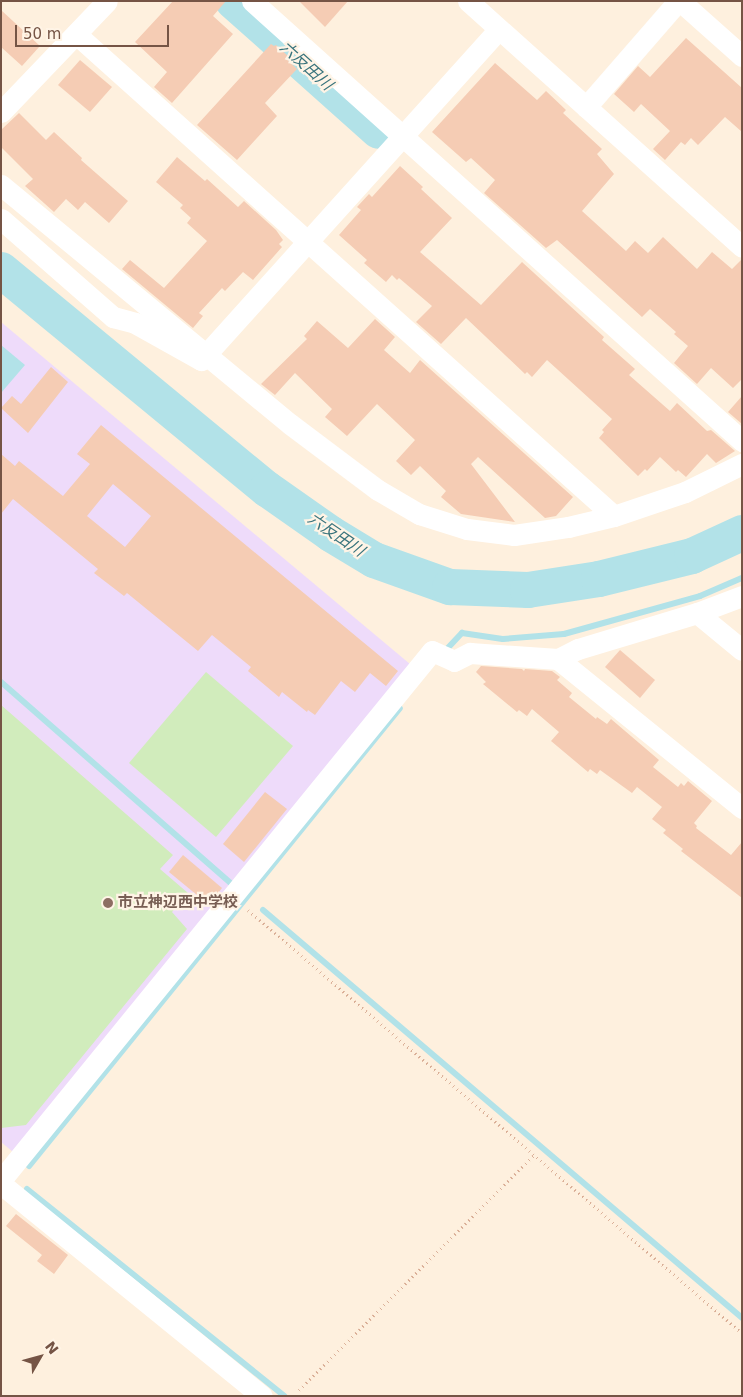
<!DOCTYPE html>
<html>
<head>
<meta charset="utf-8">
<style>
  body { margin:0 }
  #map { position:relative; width:743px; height:1397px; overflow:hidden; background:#fef0de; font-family:"DejaVu Sans","Noto Sans JP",sans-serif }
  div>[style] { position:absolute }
  .education>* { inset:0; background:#eedbfa }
  .green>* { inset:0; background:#d1ecbc }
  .water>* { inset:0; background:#b2e2e8 }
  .stream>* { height:6px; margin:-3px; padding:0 3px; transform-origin:3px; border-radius:3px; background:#b2e2e8 }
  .river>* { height:36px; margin:-18px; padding:0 18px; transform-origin:18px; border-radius:18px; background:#b2e2e8 }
  .building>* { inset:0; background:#f5ccb4 }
  .path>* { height:3px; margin-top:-1.5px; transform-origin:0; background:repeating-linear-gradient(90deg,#daaf97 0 1px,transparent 0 5px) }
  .minor>* { height:21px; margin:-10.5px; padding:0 10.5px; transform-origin:10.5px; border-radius:10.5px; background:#fff }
  .dots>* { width:14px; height:14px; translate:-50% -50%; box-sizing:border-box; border:2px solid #fff4e6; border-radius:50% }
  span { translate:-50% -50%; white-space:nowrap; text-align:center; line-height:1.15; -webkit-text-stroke:4.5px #fff4e6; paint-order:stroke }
  .education-label { font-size:15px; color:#785e54; font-weight:700 }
  .left { translate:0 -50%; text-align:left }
  .water-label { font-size:16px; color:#38737c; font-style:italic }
  .frame { position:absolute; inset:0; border:2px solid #755445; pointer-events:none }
  .north { position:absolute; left:15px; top:1332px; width:50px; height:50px; -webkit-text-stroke:4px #fff4e6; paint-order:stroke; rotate:52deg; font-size:14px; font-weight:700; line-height:20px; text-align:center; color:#755445 }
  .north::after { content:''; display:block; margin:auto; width:18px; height:22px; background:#755445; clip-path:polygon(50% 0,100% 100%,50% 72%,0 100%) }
  .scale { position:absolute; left:15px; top:25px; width:154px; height:22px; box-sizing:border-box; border:2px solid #755445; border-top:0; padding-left:6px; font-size:15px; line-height:18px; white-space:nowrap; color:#755445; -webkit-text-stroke:4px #fff4e6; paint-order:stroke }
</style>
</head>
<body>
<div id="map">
  <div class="education">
    <div style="clip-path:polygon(1px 322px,410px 664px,13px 1152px,1px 1142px)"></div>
  </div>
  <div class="green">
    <div style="clip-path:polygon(206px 672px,293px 746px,216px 837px,129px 763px)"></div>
    <div style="clip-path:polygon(1px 705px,173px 855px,160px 869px,188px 893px,172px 912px,187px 929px,26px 1125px,1px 1128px)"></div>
  </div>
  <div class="water">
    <div style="clip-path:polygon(1px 345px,25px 365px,1px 393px)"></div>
  </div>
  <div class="stream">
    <div style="left:445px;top:651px;width:25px;rotate:-47deg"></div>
    <div style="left:462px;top:633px;width:41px;rotate:8.3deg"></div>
    <div style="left:503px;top:639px;width:61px;rotate:-4.7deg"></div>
    <div style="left:564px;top:634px;width:141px;rotate:-15.6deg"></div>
    <div style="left:700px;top:596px;width:46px;rotate:-23.2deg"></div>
    <div style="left:1px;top:682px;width:307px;rotate:41.2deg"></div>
    <div style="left:263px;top:910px;width:629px;rotate:40.42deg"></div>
    <div style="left:29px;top:1166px;width:589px;rotate:-50.99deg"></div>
    <div style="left:27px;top:1189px;width:330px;rotate:38.8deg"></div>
  </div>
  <div class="river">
    <div style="left:233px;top:1px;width:195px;rotate:41.7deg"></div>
    <div style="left:1px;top:270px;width:345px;rotate:39.5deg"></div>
    <div style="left:267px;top:489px;width:78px;rotate:35.1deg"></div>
    <div style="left:331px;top:534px;width:50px;rotate:31.2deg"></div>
    <div style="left:374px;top:560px;width:81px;rotate:19.6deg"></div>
    <div style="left:450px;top:587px;width:78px;rotate:2.2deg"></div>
    <div style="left:528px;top:590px;width:72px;rotate:-8.8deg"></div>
    <div style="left:599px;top:579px;width:96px;rotate:-13.9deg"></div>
    <div style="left:692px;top:556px;width:55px;rotate:-24.7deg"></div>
  </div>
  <div class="building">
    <div style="clip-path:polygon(173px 1px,226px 1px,213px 16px,233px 34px,172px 103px,154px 87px,167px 72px,135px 42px)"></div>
    <div style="clip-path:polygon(299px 1px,348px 1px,325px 27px)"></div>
    <div style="clip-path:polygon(1px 10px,40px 46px,22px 66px,1px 47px)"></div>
    <div style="clip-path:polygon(686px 38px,742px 88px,742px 132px,725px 117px,698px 145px,691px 138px,685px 145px,681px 142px,665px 160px,653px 149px,670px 131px,641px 104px,634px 112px,614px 94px,638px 66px,650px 77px)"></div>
    <div style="clip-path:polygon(271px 44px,274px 46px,276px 45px,288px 56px,286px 58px,297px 69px,265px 103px,277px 116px,237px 160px,197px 125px)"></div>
    <div style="clip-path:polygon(80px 60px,112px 87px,90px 112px,58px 85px)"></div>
    <div style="clip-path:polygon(495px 63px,537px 100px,546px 91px,566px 110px,563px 113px,602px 149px,597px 154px,614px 174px,582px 211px,626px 251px,635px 241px,648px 253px,663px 237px,697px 269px,712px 252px,732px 269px,742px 259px,742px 379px,733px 388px,711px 368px,697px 384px,674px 363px,688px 346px,674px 334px,676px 332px,650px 309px,642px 317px,557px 240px,546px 248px,484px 193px,495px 180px,471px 158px,466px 162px,432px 132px)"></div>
    <div style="clip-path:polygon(19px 113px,46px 140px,54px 132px,82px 158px,81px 160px,128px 201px,109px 223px,85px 202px,78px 210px,66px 199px,54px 212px,25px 186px,33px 179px,1px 147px,1px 130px)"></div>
    <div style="clip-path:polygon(177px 157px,205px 181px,207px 179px,238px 207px,244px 201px,276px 230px,283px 240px,279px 244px,282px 247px,253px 280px,243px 272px,225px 291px,222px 288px,199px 313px,203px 316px,193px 328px,122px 269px,130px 260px,164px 288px,207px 241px,187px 223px,191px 218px,180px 208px,183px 205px,156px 182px)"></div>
    <div style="clip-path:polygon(400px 166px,423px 187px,421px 189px,452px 218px,420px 252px,481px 305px,522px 262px,604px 337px,602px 340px,635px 369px,629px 375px,670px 411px,677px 403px,707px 431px,711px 430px,735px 451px,716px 463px,707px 454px,686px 477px,678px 470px,676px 472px,660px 457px,647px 471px,645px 469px,638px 476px,599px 438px,604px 432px,602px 430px,612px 419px,547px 360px,532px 377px,527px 372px,525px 374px,466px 318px,441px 344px,416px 322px,432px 306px,399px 278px,397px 280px,392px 275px,386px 282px,364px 263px,367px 260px,339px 235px,361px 210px,357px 207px,369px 194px,372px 197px)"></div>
    <div style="clip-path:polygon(375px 319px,395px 337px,384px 350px,410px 373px,420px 360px,573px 497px,556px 516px,545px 518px,478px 457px,471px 464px,515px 522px,461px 514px,441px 497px,446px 491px,420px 466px,411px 475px,396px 461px,415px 440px,377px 404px,347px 436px,325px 417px,332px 409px,295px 373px,275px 395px,261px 384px,307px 339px,304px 336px,317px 321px,348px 348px)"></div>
    <div style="clip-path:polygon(51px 367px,68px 382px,28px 433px,1px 408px,12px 396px,21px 404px)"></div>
    <div style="clip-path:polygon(742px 396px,742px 424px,728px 412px)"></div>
    <div style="clip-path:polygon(evenodd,101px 425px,398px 671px,386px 686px,370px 673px,355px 692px,341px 681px,315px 715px,308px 710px,307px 712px,282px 692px,279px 697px,248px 671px,251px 667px,212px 635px,198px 651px,127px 593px,124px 596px,94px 573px,98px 569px,13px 499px,1px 514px,1px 454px,15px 466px,19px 461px,63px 496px,90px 464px,77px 454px,101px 425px,113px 484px,151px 516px,125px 547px,87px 516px,113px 484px)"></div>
    <div style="clip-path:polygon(620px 650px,655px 680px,640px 698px,605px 667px)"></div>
    <div style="clip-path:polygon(481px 666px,522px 669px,524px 671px,525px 669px,552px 671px,560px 677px,557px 680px,572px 693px,569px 697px,596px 719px,597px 717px,607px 724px,611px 719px,659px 760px,653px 767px,678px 787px,681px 783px,684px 786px,688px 781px,712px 801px,694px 823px,697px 826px,696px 828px,731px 855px,742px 842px,742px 898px,681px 851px,683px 849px,663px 833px,666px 830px,652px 819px,662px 807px,637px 787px,632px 793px,600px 770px,597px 774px,590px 769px,588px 772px,551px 741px,559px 732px,532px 709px,527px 716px,519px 710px,517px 712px,483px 684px,486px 682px,476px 672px)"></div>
    <div style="clip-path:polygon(265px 792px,287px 809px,244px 862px,223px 844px)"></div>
    <div style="clip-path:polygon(183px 855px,222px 888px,209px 905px,169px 872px)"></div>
    <div style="clip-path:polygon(16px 1214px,68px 1255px,54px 1274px,37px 1261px,42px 1255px,6px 1226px)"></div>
  </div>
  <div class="path">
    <div style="left:248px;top:910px;width:650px;rotate:40.57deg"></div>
    <div style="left:299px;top:1390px;width:332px;rotate:-45deg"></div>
  </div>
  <div class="minor">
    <div style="left:252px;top:1px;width:659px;rotate:41.92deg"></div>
    <div style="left:468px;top:1px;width:368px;rotate:41.9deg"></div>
    <div style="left:680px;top:1px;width:83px;rotate:41.6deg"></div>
    <div style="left:76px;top:34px;width:722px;rotate:41.86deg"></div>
    <div style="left:586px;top:107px;width:140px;rotate:-49deg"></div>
    <div style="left:1px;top:112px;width:153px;rotate:-46.3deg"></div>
    <div style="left:1px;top:185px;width:375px;rotate:39.6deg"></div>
    <div style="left:290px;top:424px;width:110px;rotate:36.9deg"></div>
    <div style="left:378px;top:490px;width:48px;rotate:30.3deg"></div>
    <div style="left:419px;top:514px;width:50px;rotate:17.4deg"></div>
    <div style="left:467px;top:529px;width:47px;rotate:7.3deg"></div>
    <div style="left:514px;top:535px;width:55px;rotate:-8.4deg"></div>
    <div style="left:568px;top:527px;width:47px;rotate:-13.4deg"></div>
    <div style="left:614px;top:516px;width:75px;rotate:-18.7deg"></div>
    <div style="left:685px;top:492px;width:64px;rotate:-26.2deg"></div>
    <div style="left:1px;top:219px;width:149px;rotate:41.2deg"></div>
    <div style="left:113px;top:317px;width:23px;rotate:15deg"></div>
    <div style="left:135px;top:323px;width:76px;rotate:29.3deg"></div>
    <div style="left:201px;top:360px;width:445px;rotate:-48deg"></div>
    <div style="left:697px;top:613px;width:58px;rotate:39.4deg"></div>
    <div style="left:558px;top:659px;width:237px;rotate:39deg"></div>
    <div style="left:1px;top:1180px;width:682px;rotate:-50.83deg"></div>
    <div style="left:432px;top:651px;width:24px;rotate:24deg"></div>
    <div style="left:454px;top:661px;width:18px;rotate:-27deg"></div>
    <div style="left:470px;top:653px;width:88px;rotate:3.9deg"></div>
    <div style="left:558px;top:659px;width:22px;rotate:-27deg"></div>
    <div style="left:578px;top:649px;width:124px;rotate:-16.8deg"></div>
    <div style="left:697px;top:613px;width:48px;rotate:-20.7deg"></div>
    <div style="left:1px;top:1184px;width:336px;rotate:39.1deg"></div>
  </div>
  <div class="dots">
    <div style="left:108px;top:903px;background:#8d6e63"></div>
  </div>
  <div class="education-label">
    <span class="left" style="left:118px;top:903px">市立神辺西中学校</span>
  </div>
  <div class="water-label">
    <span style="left:306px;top:66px;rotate:42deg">六反田川</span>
    <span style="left:336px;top:535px;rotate:34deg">六反田川</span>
  </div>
  <div class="frame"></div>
  <div class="north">N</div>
  <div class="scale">50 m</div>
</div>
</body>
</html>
